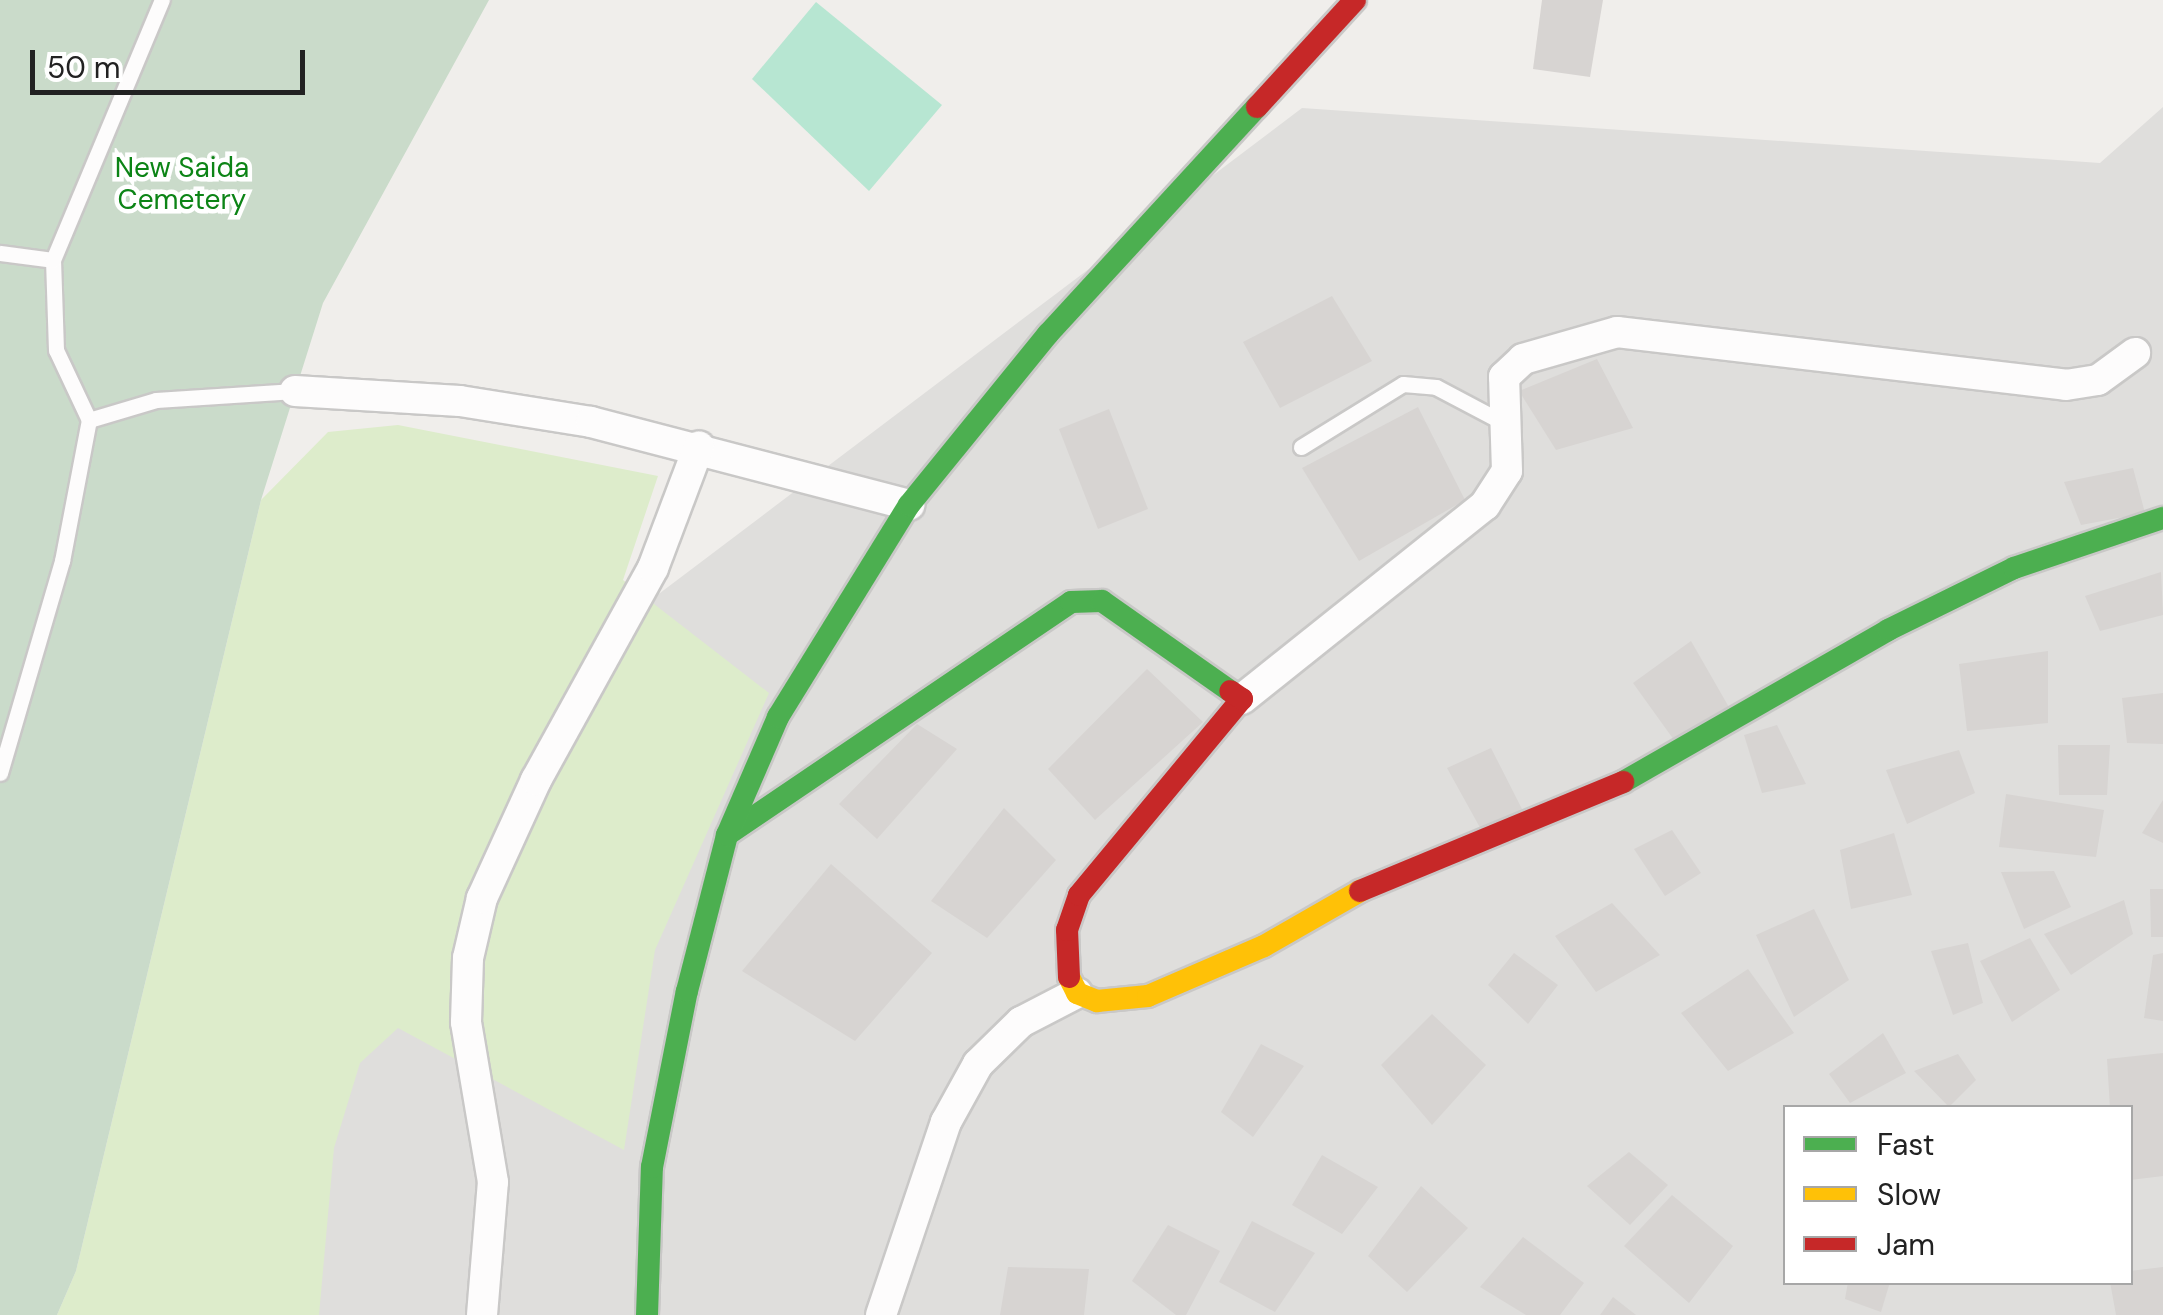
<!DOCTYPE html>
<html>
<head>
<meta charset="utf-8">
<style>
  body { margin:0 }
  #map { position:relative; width:2163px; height:1315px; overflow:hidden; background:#f0eeeb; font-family:"DM Sans",sans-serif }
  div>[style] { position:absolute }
  .residential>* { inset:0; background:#dfdedc }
  .grass>* { inset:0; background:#ddeccb }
  .cemetery>* { inset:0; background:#cadbca }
  .pitch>* { inset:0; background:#b7e6d2 }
  .building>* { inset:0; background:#d7d4d2 }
  .roads { filter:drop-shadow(2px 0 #c9c8c7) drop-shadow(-2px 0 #c9c8c7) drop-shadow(0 2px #c9c8c7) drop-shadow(0 -2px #c9c8c7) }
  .lane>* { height:15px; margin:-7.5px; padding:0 7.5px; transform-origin:7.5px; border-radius:7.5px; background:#fdfcfc }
  .street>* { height:30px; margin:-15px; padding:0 15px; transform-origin:15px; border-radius:15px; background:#fdfcfc }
  .fast>* { height:22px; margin:-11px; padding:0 11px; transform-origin:11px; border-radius:11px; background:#4caf50 }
  .slow>* { height:22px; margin:-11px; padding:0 11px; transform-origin:11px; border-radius:11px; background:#ffc107 }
  .jam>* { height:22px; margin:-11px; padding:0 11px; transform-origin:11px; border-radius:11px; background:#c62828 }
  span { translate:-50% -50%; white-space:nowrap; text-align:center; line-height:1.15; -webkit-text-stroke:9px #fff; paint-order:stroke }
  .park-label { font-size:28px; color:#0c8416 }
  .legend { position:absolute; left:1783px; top:1105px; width:350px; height:180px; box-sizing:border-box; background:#fff; border:2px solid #a7a7a7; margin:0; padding:12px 18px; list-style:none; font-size:30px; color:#222 }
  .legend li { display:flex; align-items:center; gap:20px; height:50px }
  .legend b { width:50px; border:2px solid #a7a7a7 }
  .scale { position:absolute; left:30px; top:50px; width:275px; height:45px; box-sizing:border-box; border:5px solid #222; border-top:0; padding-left:12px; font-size:30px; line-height:35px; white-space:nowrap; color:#222; -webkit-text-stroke:8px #fff; paint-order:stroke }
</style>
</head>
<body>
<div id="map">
  <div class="residential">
    <div style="clip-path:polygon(evenodd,2163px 107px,2163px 1315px,240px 1315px,370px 812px,1302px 108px,2100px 163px,2163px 107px,1786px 1108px,2130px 1108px,2130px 1282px,1786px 1282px,1786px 1108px)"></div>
  </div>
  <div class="grass">
    <div style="clip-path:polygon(398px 425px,658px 476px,623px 580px,769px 693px,655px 950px,624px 1150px,398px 1028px,360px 1063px,334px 1148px,319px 1315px,57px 1315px,76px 1271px,261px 500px,328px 432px)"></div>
  </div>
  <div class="cemetery">
    <div style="clip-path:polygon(0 0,489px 0,323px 303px,261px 500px,76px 1271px,57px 1315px,0 1315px)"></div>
  </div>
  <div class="pitch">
    <div style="clip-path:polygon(816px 2px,942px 105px,869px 191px,752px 79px)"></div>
  </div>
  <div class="building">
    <div style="clip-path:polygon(1542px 0,1603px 0,1590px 77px,1533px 69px)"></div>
    <div style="clip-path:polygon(1332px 296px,1372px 361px,1280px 408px,1243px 342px)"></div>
    <div style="clip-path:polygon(1597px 359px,1633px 428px,1556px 450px,1519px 391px)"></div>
    <div style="clip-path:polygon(1418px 407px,1465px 500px,1359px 561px,1302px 468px)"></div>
    <div style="clip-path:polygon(1109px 409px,1148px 509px,1098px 529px,1059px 429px)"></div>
    <div style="clip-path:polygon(2133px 468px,2145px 513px,2081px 525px,2064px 482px)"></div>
    <div style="clip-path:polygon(2161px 572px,2163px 615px,2100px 631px,2085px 596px)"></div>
    <div style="clip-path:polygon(1691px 641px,1730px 709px,1674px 740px,1633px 683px)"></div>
    <div style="clip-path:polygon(2048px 651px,2048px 723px,1967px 731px,1959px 664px)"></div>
    <div style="clip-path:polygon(1147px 669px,1203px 722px,1095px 820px,1048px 769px)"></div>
    <div style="clip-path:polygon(2163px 693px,2163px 744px,2127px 743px,2122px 698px)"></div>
    <div style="clip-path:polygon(917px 724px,957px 749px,877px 839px,839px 804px)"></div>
    <div style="clip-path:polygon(1777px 725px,1806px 784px,1762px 793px,1744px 735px)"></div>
    <div style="clip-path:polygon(2058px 745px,2110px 745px,2107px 795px,2059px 795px)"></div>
    <div style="clip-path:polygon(1491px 748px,1523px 811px,1483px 833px,1447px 768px)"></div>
    <div style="clip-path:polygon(1959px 750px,1975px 793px,1907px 824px,1886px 770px)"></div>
    <div style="clip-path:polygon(2006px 794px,2104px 810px,2096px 857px,1999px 847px)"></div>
    <div style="clip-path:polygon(2163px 800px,2163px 843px,2142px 833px)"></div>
    <div style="clip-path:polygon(1004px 808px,1056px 860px,987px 938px,931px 901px)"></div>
    <div style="clip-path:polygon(1672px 830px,1701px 873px,1665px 896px,1634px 849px)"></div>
    <div style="clip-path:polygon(1894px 833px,1912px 895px,1851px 909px,1840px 850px)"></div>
    <div style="clip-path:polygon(831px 864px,932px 953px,855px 1041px,742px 971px)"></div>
    <div style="clip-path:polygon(2054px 871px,2071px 907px,2024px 929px,2001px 872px)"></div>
    <div style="clip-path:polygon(2150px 889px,2163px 889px,2163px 937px,2151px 937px)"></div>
    <div style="clip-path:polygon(2124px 900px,2133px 934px,2071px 975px,2044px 934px)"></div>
    <div style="clip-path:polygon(1612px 903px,1660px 955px,1596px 992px,1555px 936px)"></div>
    <div style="clip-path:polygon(1814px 909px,1849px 980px,1794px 1017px,1756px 935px)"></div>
    <div style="clip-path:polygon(2030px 938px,2060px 990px,2012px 1022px,1980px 961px)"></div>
    <div style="clip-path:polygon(1968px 943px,1983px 1003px,1953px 1015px,1931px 951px)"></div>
    <div style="clip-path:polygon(1514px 953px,1558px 985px,1528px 1024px,1488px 985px)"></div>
    <div style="clip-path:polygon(2163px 953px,2163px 1021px,2144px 1018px,2153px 955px)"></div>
    <div style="clip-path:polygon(1748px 969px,1794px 1033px,1728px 1071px,1681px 1013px)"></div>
    <div style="clip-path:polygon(1432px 1014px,1486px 1065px,1432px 1125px,1381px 1065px)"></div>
    <div style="clip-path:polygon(1883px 1033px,1906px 1073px,1850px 1103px,1829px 1074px)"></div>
    <div style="clip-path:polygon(1261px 1044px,1304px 1066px,1253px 1137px,1221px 1112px)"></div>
    <div style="clip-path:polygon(2163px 1053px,2163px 1176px,2130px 1180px,2130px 1108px,2110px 1108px,2107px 1059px)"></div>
    <div style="clip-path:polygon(1958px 1054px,1976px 1080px,1949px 1107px,1914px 1071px)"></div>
    <div style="clip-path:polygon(1629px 1152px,1668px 1185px,1630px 1225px,1587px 1186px)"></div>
    <div style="clip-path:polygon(1322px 1155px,1378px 1187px,1342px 1234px,1292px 1205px)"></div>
    <div style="clip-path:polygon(1421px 1186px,1468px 1228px,1407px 1292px,1368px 1256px)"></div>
    <div style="clip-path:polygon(1672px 1195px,1733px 1246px,1689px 1303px,1624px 1246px)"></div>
    <div style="clip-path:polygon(1252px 1221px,1315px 1253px,1275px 1312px,1219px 1282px)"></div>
    <div style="clip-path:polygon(1168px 1225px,1220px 1251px,1186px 1315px,1176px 1315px,1132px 1281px)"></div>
    <div style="clip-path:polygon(1523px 1237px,1584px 1283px,1560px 1315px,1526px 1315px,1480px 1287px)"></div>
    <div style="clip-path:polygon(1008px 1267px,1089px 1269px,1084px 1315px,1000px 1315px)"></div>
    <div style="clip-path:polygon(2163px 1267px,2163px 1315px,2116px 1315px,2110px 1282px,2130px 1282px,2130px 1271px)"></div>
    <div style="clip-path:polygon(1848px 1282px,1890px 1282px,1881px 1312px,1845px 1299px)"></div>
    <div style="clip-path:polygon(1613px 1297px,1636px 1315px,1600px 1315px)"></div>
  </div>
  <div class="roads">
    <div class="lane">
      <div style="left:0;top:253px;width:53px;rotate:7.5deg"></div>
      <div style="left:89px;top:420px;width:77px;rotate:-115.2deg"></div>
      <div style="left:56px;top:350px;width:90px;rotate:-91.9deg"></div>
      <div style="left:53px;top:260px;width:282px;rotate:-67.3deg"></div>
      <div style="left:1301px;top:447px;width:120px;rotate:-31.7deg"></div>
      <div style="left:1403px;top:384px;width:33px;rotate:5deg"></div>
      <div style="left:1436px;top:387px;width:79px;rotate:27.9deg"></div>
      <div style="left:0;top:773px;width:221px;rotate:-73.7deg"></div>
      <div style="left:62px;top:561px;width:144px;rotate:-79.2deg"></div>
      <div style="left:89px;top:420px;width:70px;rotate:-16.6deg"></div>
      <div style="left:156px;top:400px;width:139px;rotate:-3.7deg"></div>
    </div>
    <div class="street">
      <div style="left:295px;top:391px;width:165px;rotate:3.5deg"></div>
      <div style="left:460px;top:401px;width:133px;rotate:9.1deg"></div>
      <div style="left:591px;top:422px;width:329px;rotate:14.6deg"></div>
      <div style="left:1242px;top:699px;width:311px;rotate:-38.6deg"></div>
      <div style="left:1485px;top:505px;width:40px;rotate:-57.1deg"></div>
      <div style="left:1507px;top:471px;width:94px;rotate:-91.8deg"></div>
      <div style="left:1504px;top:377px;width:26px;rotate:-43deg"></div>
      <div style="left:1523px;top:359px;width:98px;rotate:-16deg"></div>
      <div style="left:1617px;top:332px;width:452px;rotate:6.7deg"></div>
      <div style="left:2066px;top:385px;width:32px;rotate:-9deg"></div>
      <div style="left:2098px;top:380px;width:46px;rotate:-36.1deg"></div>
      <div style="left:482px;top:1315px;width:133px;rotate:-85.3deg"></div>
      <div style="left:493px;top:1182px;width:162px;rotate:-99.6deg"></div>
      <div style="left:466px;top:1022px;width:64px;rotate:-88.2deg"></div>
      <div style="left:468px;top:958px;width:62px;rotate:-76.9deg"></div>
      <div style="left:482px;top:898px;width:130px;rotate:-65.4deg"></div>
      <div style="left:536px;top:780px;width:242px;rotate:-61.1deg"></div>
      <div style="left:653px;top:568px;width:130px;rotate:-69.3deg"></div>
      <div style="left:881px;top:1315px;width:204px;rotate:-71.4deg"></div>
      <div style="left:946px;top:1122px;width:66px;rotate:-61.1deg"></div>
      <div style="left:978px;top:1064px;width:60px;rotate:-44.3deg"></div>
      <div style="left:1021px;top:1022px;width:63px;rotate:-27.4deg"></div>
    </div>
    <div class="fast">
      <div style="left:1623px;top:782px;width:305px;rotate:-29.8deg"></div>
      <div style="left:1888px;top:630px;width:140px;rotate:-26.2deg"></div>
      <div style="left:2014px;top:568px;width:157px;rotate:-18.6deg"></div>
      <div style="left:727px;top:835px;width:415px;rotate:-34.1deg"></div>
      <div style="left:1071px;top:602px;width:31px;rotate:-2deg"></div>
      <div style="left:1102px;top:601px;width:156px;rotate:35.1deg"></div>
      <div style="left:647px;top:1315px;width:148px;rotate:-88.1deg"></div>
      <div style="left:652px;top:1167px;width:179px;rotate:-78.8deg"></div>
      <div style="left:687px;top:991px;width:161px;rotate:-75.6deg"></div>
      <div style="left:727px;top:835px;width:129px;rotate:-66.6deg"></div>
      <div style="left:778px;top:717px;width:249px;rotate:-58.3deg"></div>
      <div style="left:909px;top:505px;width:220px;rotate:-50.9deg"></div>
      <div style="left:1048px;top:334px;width:309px;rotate:-47.4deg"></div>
    </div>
    <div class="slow">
      <div style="left:1069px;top:977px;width:18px;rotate:63deg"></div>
      <div style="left:1077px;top:993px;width:22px;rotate:22deg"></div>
      <div style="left:1097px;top:1001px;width:51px;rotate:-5.6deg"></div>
      <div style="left:1148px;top:996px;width:126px;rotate:-23.3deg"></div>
      <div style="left:1264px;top:946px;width:111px;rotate:-29.8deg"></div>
    </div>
    <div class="jam">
      <div style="left:1257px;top:107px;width:145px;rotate:-47.5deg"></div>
      <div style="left:1360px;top:891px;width:285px;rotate:-22.5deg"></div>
      <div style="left:1069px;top:977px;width:47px;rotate:-92.4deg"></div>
      <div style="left:1067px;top:930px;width:37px;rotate:-71deg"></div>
      <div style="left:1079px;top:895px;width:255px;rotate:-50.3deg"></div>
      <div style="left:1242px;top:699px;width:14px;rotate:-146deg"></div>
    </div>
  </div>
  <div class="park-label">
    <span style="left:182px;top:184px">New Saida<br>Cemetery</span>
  </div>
  <ul class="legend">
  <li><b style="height:12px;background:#4caf50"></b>Fast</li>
  <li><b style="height:12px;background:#ffc107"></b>Slow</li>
  <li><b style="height:12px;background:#c62828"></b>Jam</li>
  </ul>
  <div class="scale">50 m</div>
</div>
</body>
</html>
